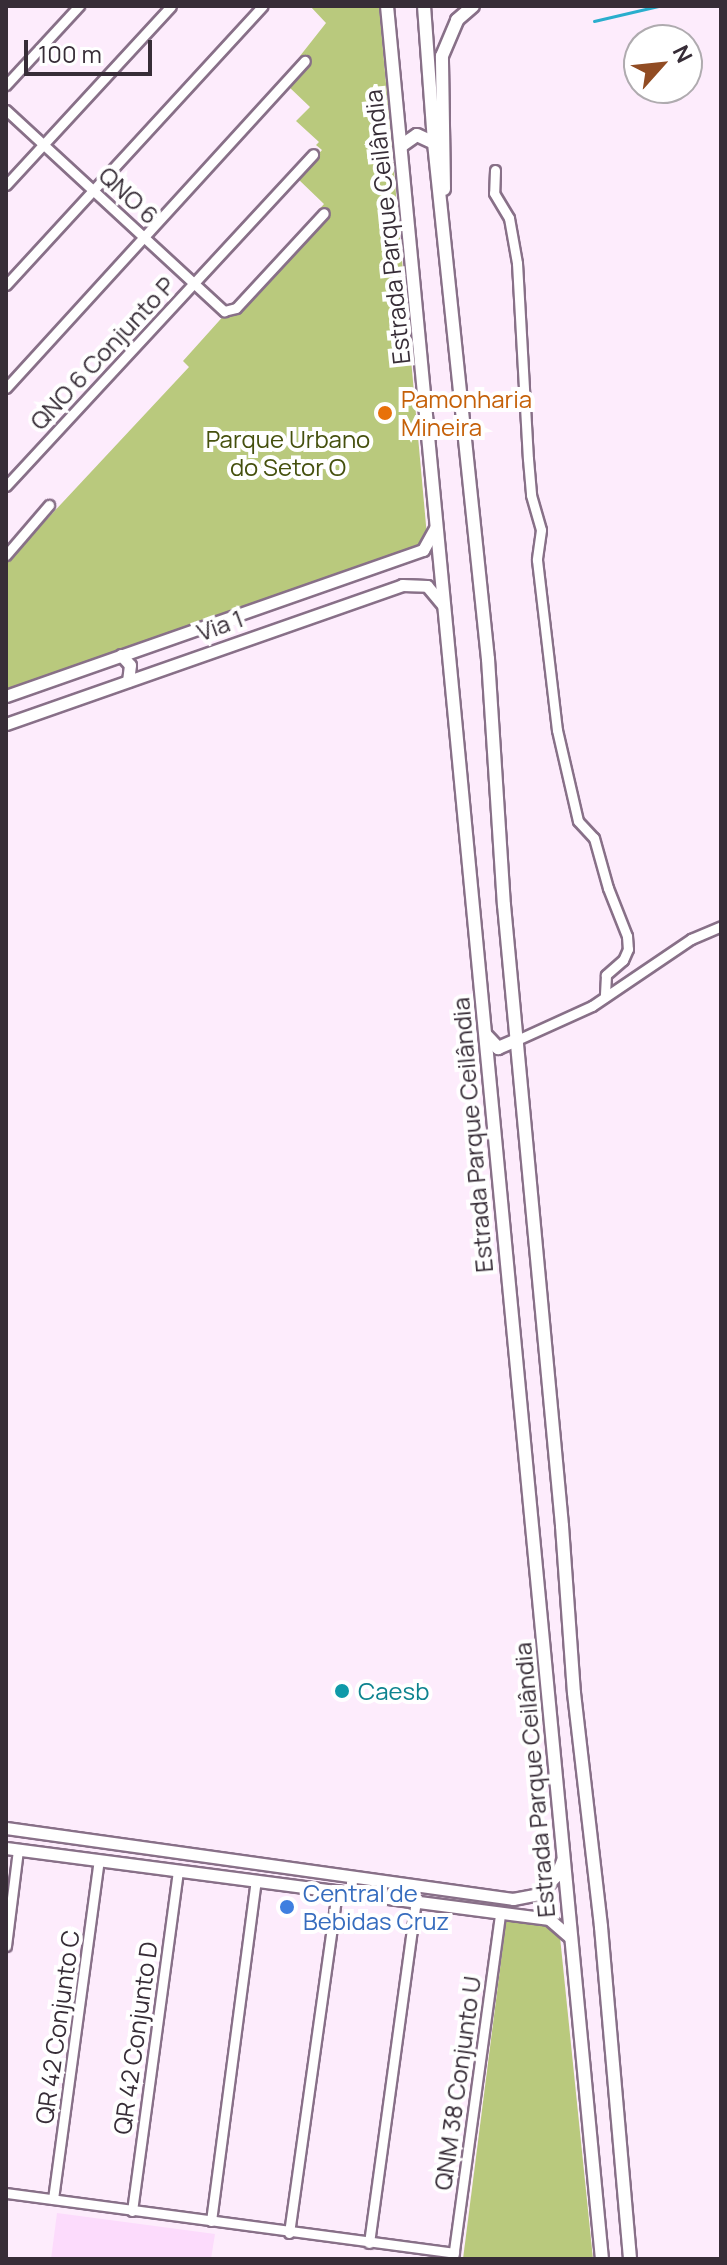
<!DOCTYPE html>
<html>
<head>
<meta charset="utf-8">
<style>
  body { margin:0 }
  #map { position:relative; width:727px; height:2265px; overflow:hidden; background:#fdecfc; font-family:Manrope,sans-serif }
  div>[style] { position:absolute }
  .built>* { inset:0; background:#fcdbfc }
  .green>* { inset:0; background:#b9c97d }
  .stream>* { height:3px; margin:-1.5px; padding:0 1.5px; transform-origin:1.5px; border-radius:1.5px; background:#2aaecd }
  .roads { filter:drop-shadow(2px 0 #887088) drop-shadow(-2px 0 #887088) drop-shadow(0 2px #887088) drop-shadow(0 -2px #887088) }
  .minor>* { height:9px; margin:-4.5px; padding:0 4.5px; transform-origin:4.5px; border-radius:4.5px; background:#fff }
  .major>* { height:11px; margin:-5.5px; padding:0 5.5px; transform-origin:5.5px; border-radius:5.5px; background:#fff }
  .highway>* { height:12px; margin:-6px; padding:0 6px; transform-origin:6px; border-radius:6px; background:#fff }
  .dots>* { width:22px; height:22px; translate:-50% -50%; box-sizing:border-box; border:4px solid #fff; border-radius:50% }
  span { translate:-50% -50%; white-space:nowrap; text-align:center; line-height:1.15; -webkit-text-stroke:8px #fff; paint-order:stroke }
  .street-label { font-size:24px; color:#372d37 }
  .food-label { font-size:24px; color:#c56008 }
  .left { translate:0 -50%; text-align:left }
  .park-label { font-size:24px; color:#45500e }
  .culture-label { font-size:24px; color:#0d838f }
  .shop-label { font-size:24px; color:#366cbe }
  .frame { position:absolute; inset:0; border:8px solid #372d37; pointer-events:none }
  .north { position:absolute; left:623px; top:24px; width:80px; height:80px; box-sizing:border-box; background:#fff; border:2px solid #afabaf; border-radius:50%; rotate:63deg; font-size:22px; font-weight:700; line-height:32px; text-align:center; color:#372d37 }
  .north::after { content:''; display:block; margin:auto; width:28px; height:36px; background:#914c23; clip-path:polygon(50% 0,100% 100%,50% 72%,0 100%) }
  .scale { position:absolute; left:24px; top:40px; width:128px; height:36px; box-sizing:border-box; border:4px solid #372d37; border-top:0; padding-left:10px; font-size:24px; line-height:28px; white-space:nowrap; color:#372d37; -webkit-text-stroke:6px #fff; paint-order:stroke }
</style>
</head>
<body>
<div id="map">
  <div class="built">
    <div style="clip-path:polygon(57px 2213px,215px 2234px,211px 2259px,51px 2259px)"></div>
  </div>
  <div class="green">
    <div style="clip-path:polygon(310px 6px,379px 6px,427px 536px,422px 545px,6px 693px,6px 563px,189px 367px,183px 361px,324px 204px,297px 178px,322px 150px,316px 145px,319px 142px,296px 121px,310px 107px,288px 86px,308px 63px,300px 56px,326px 23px)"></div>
    <div style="clip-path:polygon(514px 1921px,549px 1926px,560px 1937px,593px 2259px,463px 2259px,506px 1922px)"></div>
  </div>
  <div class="stream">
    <div style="left:594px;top:21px;width:66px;rotate:-13.2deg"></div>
  </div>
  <div class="roads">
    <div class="minor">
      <div style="left:6px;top:85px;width:108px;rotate:-47.3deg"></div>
      <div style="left:6px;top:110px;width:297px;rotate:42.7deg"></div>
      <div style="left:224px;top:311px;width:12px;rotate:-14deg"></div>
      <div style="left:236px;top:308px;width:129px;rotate:-47.2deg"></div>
      <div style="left:495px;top:170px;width:23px;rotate:92deg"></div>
      <div style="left:494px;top:193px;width:29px;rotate:59deg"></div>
      <div style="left:509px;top:218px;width:46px;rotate:79.9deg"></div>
      <div style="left:517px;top:263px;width:196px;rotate:86.8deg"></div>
      <div style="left:528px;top:459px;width:36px;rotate:85deg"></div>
      <div style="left:531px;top:495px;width:36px;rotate:74deg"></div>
      <div style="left:541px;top:530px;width:30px;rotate:98deg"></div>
      <div style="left:537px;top:560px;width:171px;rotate:83.3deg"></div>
      <div style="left:557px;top:730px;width:93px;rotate:77deg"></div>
      <div style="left:578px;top:821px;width:23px;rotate:47deg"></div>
      <div style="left:594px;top:838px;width:52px;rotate:74.4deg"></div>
      <div style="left:608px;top:888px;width:52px;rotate:68.4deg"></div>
      <div style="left:627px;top:936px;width:13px;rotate:86deg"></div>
      <div style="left:628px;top:949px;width:12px;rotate:114deg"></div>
      <div style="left:623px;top:960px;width:23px;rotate:139deg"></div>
      <div style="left:606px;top:975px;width:22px;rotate:93deg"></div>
      <div style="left:6px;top:185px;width:243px;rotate:-47.3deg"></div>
      <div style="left:6px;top:285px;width:379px;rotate:-47.4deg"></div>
      <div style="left:6px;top:388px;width:443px;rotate:-47.6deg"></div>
      <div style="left:6px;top:486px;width:452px;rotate:-47.2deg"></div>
      <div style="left:6px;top:555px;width:66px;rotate:-49.3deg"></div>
      <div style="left:517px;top:1040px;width:82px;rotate:-24.4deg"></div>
      <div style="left:592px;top:1006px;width:120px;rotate:-34.1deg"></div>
      <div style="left:691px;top:939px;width:33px;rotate:-23deg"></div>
      <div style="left:6px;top:1946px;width:97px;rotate:-82.9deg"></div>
      <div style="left:6px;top:2193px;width:452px;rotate:7.6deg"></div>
      <div style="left:53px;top:2199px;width:342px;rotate:-82.3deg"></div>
      <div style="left:132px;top:2211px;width:343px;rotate:-82.3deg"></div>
      <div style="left:211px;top:2221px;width:343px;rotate:-82.5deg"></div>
      <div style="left:289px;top:2233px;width:344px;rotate:-82deg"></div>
      <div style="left:369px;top:2243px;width:344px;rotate:-82.2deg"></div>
      <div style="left:453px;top:2258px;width:348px;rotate:-82.2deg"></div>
    </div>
    <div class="major">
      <div style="left:121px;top:655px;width:13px;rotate:48deg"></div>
      <div style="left:130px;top:665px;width:16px;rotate:97deg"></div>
      <div style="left:6px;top:696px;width:442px;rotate:-19.3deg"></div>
      <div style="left:423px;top:550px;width:26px;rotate:-61deg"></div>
      <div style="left:6px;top:724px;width:420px;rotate:-19.3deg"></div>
      <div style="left:402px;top:585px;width:25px;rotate:2deg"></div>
      <div style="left:427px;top:586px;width:25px;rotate:50deg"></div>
      <div style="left:6px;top:1828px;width:512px;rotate:7.97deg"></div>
      <div style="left:513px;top:1899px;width:26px;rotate:-11deg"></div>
      <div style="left:539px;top:1894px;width:25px;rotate:-47deg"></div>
      <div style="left:556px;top:1876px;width:17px;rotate:-69deg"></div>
      <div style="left:6px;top:1848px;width:548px;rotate:7.45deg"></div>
      <div style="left:549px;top:1919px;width:29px;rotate:41deg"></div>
    </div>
    <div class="highway">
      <div style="left:387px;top:6px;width:2263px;rotate:84.55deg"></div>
      <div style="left:424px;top:6px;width:137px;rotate:85.8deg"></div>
      <div style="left:434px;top:143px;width:519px;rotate:84.03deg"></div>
      <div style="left:488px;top:659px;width:247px;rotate:86.3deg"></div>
      <div style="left:504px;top:905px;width:624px;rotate:84.66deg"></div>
      <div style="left:562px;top:1526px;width:167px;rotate:85.9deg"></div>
      <div style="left:574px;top:1693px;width:236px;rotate:83.4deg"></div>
      <div style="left:601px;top:1927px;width:333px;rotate:85deg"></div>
      <div style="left:401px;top:146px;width:19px;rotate:-35deg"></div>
      <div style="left:417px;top:135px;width:19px;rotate:25deg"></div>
      <div style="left:444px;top:189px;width:133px;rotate:-90.9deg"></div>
      <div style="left:442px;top:56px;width:39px;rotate:-67deg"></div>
      <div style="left:457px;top:20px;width:21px;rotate:-41deg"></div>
      <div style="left:486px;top:1035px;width:18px;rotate:47deg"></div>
      <div style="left:498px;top:1048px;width:21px;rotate:-23deg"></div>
    </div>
  </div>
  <div class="dots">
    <div style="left:385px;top:413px;background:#e8710a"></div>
    <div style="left:342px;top:1691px;background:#0f9aa8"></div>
    <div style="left:287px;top:1907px;background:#3f7fe0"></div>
  </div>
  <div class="street-label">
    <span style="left:129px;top:195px;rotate:43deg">QNO 6</span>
    <span style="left:387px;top:227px;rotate:-96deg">Estrada Parque Ceilândia</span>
    <span style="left:102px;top:353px;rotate:-47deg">QNO 6 Conjunto P</span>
    <span style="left:220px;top:625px;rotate:-20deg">Via 1</span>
    <span style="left:472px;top:1135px;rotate:-95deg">Estrada Parque Ceilândia</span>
    <span style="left:534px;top:1780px;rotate:-95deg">Estrada Parque Ceilândia</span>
    <span style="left:57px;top:2027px;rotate:-82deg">QR 42 Conjunto C</span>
    <span style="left:135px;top:2038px;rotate:-82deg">QR 42 Conjunto D</span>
    <span style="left:457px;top:2083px;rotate:-82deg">QNM 38 Conjunto U</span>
  </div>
  <div class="food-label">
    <span class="left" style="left:401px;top:413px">Pamonharia<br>Mineira</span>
  </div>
  <div class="park-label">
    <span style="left:288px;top:453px">Parque Urbano<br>do Setor O</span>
  </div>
  <div class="culture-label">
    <span class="left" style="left:358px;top:1691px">Caesb</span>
  </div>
  <div class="shop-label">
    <span class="left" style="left:303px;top:1907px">Central de<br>Bebidas Cruz</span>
  </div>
  <div class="frame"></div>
  <div class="north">N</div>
  <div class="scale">100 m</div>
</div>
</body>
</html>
